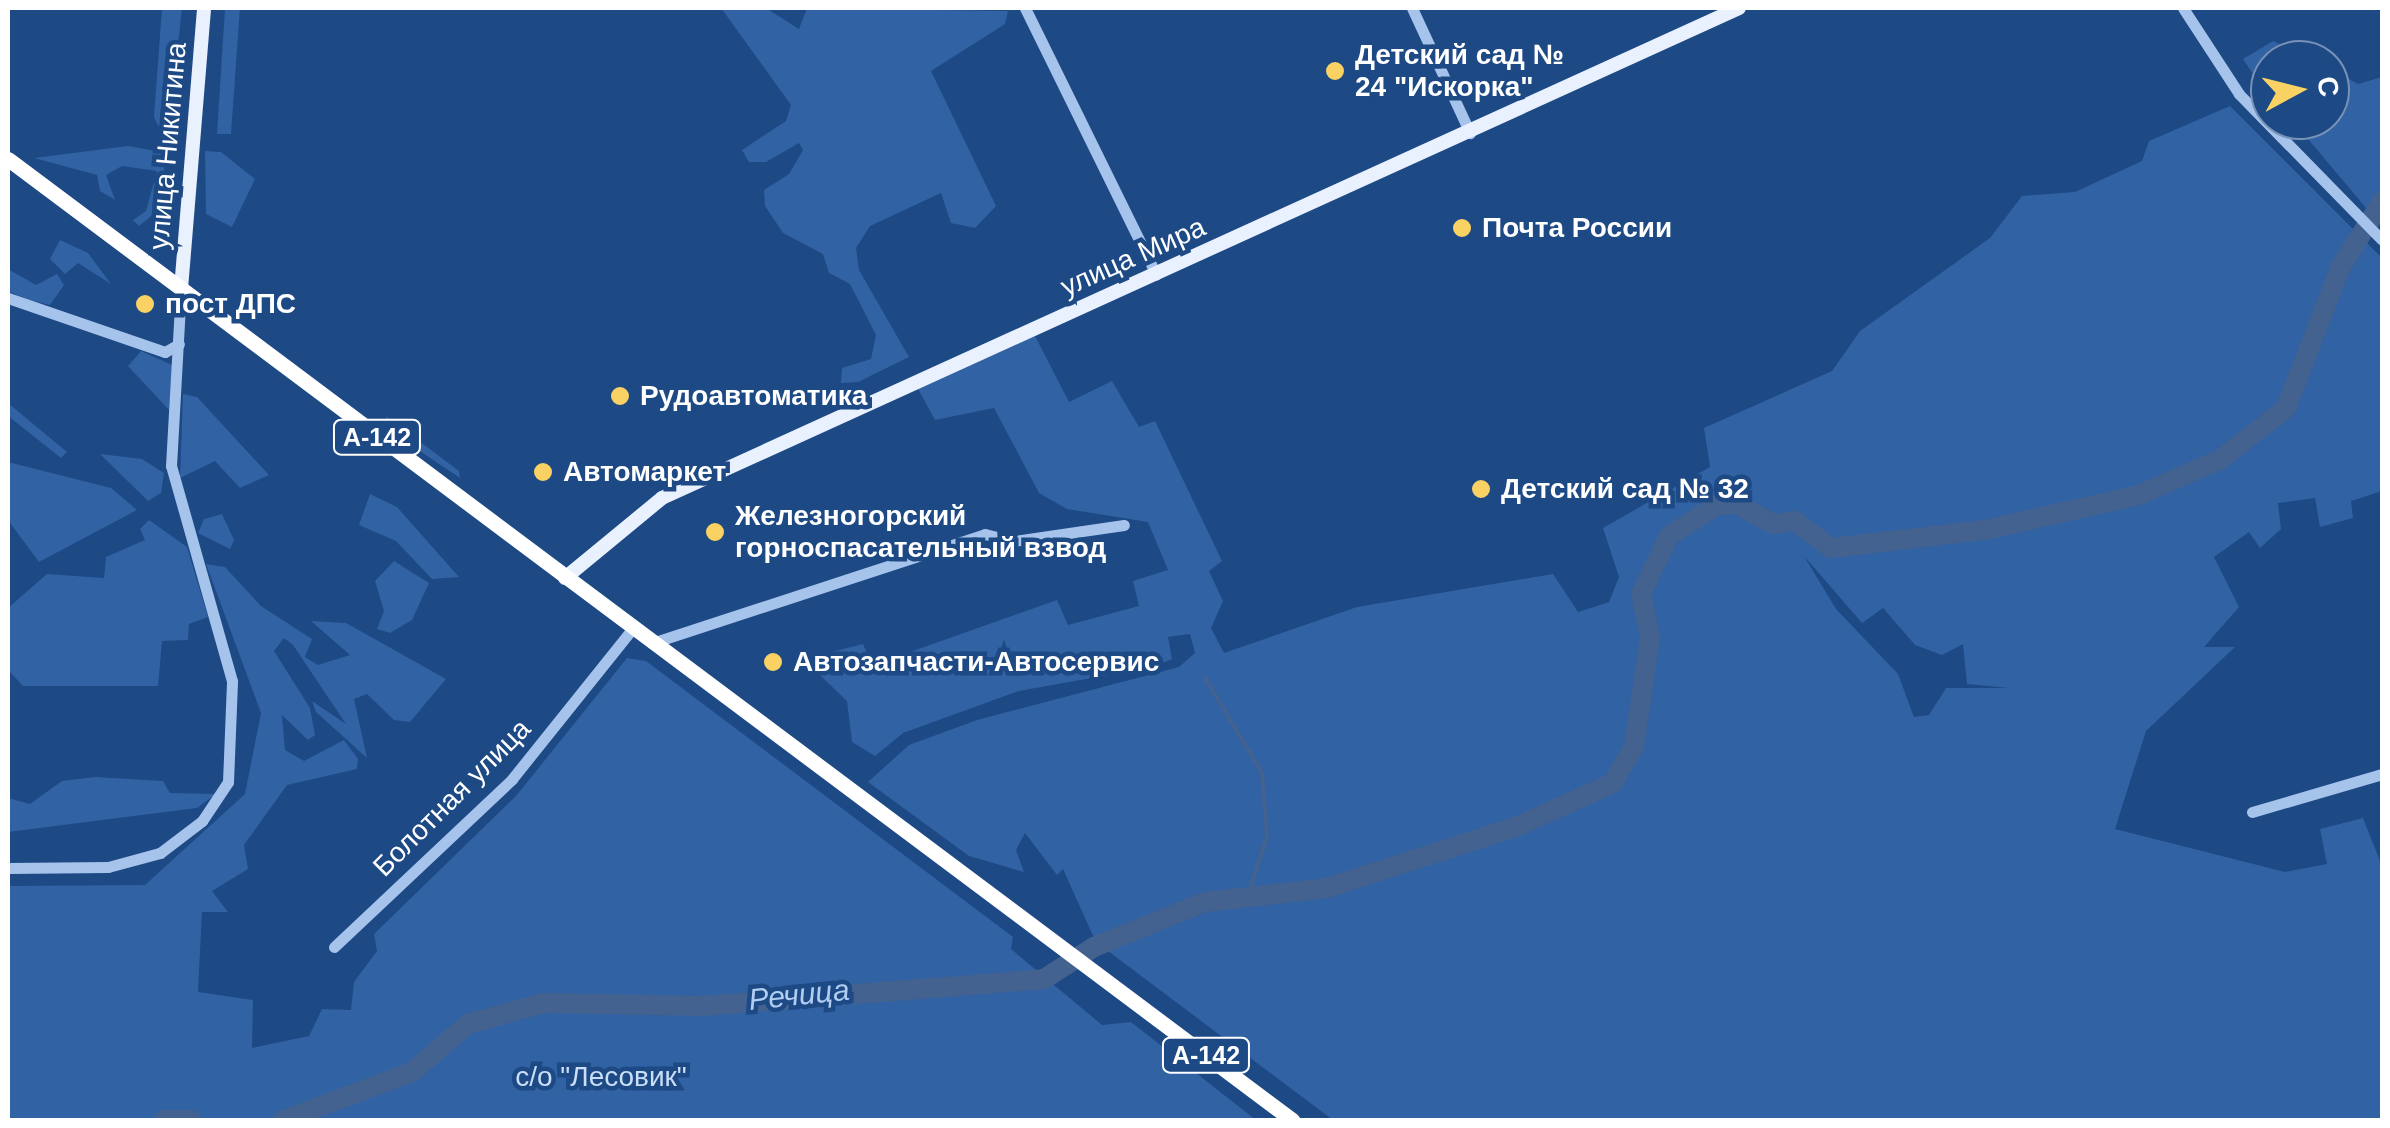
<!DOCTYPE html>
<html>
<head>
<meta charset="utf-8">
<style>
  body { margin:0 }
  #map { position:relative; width:2390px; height:1128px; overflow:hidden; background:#1d4985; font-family:Helvetica,sans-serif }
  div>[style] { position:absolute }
  .green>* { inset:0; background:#3162a3 }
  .stream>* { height:4px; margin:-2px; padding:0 2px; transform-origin:2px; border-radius:2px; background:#43628f }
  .river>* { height:20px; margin:-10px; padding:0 10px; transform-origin:10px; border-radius:10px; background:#43628f }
  .minor>* { height:11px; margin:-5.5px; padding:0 5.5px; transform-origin:5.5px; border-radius:5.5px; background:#a5c3eb }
  .major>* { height:14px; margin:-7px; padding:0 7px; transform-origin:7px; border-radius:7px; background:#e9f1fe }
  .highway>* { height:15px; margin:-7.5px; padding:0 7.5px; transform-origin:7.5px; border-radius:7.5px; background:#fff }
  .dots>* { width:28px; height:28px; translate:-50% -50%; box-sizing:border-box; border:5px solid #1d4985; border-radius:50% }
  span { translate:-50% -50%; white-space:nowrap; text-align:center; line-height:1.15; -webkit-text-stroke:9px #1d4985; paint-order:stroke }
  .shield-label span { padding:2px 8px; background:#1d4985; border:2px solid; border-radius:8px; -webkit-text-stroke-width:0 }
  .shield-label { font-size:25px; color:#fff; font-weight:700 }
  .poi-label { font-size:28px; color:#fff; font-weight:700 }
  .left { translate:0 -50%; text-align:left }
  .street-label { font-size:28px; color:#fff }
  .park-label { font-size:28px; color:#cadef8 }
  .water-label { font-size:30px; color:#b1cdf2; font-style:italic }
  .frame { position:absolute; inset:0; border:10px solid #fff; pointer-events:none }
  .north { position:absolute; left:2250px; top:40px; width:100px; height:100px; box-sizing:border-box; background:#1d4985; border:2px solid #7792b6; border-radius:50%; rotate:83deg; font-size:28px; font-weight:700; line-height:40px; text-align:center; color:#fff }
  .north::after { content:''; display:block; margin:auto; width:35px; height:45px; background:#fad264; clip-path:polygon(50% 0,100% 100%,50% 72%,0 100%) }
</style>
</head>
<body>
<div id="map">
  <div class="green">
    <div style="clip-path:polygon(162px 8px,182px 8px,167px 143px,154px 117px)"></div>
    <div style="clip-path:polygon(225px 8px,240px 8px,231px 134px,217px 134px)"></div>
    <div style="clip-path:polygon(721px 8px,766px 8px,799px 29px,807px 8px,1008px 11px,1005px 24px,931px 71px,996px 206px,975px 228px,951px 223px,941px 193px,870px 226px,856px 248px,859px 270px,909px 357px,858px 382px,841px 383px,842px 368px,871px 359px,876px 335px,850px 284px,829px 273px,823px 254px,783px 233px,765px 206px,764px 190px,789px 174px,803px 150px,799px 143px,766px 162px,749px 162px,742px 150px,786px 121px,791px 105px)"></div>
    <div style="clip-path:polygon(2273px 41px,2313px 60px,2270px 60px,2270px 99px,2243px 59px)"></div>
    <div style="clip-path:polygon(2330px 69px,2358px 84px,2382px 77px,2382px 227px,2292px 120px,2330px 120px)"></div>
    <div style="clip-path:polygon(evenodd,2230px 106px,2382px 258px,2382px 491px,2351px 501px,2353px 518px,2320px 527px,2315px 498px,2278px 503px,2281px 529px,2260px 548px,2249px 532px,2214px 557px,2239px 607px,2204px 647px,2235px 647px,2146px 731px,2115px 829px,2285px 872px,2327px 864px,2320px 829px,2363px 818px,2382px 866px,2382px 1120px,1333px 1120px,1108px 951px,1129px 928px,1094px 938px,1063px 869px,1057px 875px,1025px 833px,1016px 850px,1024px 872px,969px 856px,868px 782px,909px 745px,977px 720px,1179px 667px,1195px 653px,1190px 634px,1168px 637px,1172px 659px,1153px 667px,1019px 691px,903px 733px,875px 756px,852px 742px,847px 701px,803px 659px,863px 644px,870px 660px,913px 651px,1057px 600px,1068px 625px,1139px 606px,1133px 581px,1168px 570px,1148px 522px,1067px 509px,1039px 493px,994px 408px,935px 420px,917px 387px,1035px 336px,1069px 402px,1112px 381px,1139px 427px,1155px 421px,1222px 561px,1209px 571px,1223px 601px,1211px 628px,1224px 653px,1357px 607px,1553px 574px,1578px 612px,1609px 602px,1619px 577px,1603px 528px,1710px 467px,1704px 428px,1832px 371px,1860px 331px,1990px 238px,2022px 196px,2075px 192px,2142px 161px,2149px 141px,2230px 106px,1804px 556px,1862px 623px,1883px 608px,1915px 645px,1942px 655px,1963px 644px,1967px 684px,2008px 688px,1946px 688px,1929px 715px,1914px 717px,1898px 674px,1836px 609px,1804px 556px)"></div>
    <div style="clip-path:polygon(128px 146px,167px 153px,156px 212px,139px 226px,133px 220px,146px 211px,157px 171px,122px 166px,106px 175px,115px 200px,100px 191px,97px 175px,34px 158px)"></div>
    <div style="clip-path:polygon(205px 151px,221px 152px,255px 179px,232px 227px,206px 214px)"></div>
    <div style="clip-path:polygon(60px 240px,88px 253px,111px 284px,78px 263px,65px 274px,50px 259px)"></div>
    <div style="clip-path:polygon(8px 269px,36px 285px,57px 274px,64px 285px,50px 305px,29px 300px,8px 291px)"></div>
    <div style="clip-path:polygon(141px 351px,172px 365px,169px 410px,128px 366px)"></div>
    <div style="clip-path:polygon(183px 394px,197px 397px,269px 475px,240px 488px,215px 461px,180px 478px)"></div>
    <div style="clip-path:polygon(8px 403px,67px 452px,61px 458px,8px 416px)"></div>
    <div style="clip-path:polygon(387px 417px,459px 471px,460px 478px,381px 425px)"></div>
    <div style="clip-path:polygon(100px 454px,142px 459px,164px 473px,161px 493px,148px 501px)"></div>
    <div style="clip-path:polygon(8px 462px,111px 488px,137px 510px,39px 562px,8px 520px)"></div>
    <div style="clip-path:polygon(370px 494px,397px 507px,459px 577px,432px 579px,396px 541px,359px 525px)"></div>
    <div style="clip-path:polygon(222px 514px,234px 540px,230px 549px,198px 533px,204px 519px)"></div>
    <div style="clip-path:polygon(149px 520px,187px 547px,208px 617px,189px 624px,188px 640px,162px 641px,158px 686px,23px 686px,8px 670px,8px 608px,47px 574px,104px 578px,106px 557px,145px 540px,140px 529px)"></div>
    <div style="clip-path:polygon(394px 561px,429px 583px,412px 620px,390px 633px,377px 629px,384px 611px,375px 581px)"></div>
    <div style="clip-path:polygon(206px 564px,225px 567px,261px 606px,312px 639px,305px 657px,318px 665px,350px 655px,311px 621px,346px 623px,446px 679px,410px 722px,394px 720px,367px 694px,354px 699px,367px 758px,316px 712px,312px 701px,346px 724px,293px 645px,284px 638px,274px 651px,310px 708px,315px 735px,308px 740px,282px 715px,285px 750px,304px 761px,344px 740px,358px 759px,357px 769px,287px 785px,244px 845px,248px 869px,212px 891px,228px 912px,202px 912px,198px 992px,253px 1000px,252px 1048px,309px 1036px,322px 1009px,351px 1010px,354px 982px,377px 951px,374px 934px,516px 796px,627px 658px,646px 661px,1013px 937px,1011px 949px,1102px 1025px,1131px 1022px,1256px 1120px,8px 1120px,8px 886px,145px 885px,245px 794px,261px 713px)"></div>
    <div style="clip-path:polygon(95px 777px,163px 781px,170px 793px,216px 794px,197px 808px,8px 832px,8px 798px,30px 804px,62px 781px)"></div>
  </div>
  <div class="stream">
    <div style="left:1205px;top:678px;width:111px;rotate:59deg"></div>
    <div style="left:1262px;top:773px;width:64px;rotate:85.5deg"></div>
    <div style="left:1267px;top:837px;width:60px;rotate:108.4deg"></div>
  </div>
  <div class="river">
    <div style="left:164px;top:1120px;width:27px"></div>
    <div style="left:284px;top:1120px;width:137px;rotate:-20.6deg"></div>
    <div style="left:412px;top:1072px;width:74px;rotate:-40.6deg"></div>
    <div style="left:468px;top:1024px;width:78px;rotate:-15.6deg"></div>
    <div style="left:543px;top:1003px;width:160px;rotate:1.1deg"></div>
    <div style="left:703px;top:1006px;width:342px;rotate:-4.5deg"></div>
    <div style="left:1044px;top:979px;width:59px;rotate:-32.6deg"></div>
    <div style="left:1094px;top:947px;width:120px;rotate:-22.1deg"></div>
    <div style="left:1205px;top:902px;width:123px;rotate:-6.5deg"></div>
    <div style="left:1327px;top:888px;width:201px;rotate:-18deg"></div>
    <div style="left:1518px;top:826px;width:104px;rotate:-24.4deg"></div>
    <div style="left:1613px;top:783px;width:43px;rotate:-60.4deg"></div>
    <div style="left:1634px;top:746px;width:110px;rotate:-81.6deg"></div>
    <div style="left:1650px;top:637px;width:44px;rotate:-101.8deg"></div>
    <div style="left:1641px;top:594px;width:64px;rotate:-64.2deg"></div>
    <div style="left:1669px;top:536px;width:57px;rotate:-32.9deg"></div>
    <div style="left:1717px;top:505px;width:20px;rotate:-3deg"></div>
    <div style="left:1737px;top:504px;width:41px;rotate:29.1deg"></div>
    <div style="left:1773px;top:524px;width:22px;rotate:-8deg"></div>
    <div style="left:1795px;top:521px;width:45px;rotate:36.9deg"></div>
    <div style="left:1831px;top:548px;width:155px;rotate:-6.7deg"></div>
    <div style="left:1985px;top:530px;width:158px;rotate:-12.8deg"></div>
    <div style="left:2139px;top:495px;width:90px;rotate:-23.7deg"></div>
    <div style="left:2221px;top:459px;width:83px;rotate:-38.1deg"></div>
    <div style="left:2286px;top:408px;width:152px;rotate:-68.8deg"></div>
    <div style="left:2341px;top:266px;width:76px;rotate:-57.4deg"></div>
  </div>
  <div class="minor">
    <div style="left:1025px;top:8px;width:297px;rotate:63.8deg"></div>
    <div style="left:1412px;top:8px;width:138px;rotate:65.1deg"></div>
    <div style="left:2183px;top:8px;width:103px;rotate:56.9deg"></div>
    <div style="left:2239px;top:94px;width:204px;rotate:45.6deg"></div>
    <div style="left:8px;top:298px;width:166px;rotate:19deg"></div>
    <div style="left:165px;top:352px;width:16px;rotate:-30deg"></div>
    <div style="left:652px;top:643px;width:350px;rotate:-18.1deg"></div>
    <div style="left:985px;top:534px;width:30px;rotate:14deg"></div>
    <div style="left:1014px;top:541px;width:111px;rotate:-8.3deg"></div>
    <div style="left:2252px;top:812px;width:135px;rotate:-16.3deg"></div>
    <div style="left:8px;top:868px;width:100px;rotate:-0.6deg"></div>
    <div style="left:108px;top:867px;width:54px;rotate:-15.1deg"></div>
    <div style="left:160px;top:853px;width:53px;rotate:-37.3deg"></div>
    <div style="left:202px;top:821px;width:47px;rotate:-56.3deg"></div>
    <div style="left:228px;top:782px;width:101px;rotate:-87.7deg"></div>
    <div style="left:232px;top:681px;width:223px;rotate:-105.8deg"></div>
    <div style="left:171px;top:466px;width:177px;rotate:-86.8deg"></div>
    <div style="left:334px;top:947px;width:245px;rotate:-43.3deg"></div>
    <div style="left:512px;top:779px;width:193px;rotate:-51.3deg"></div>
  </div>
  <div class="major">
    <div style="left:181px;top:289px;width:282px;rotate:-85.3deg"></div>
    <div style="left:565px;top:578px;width:126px;rotate:-39.5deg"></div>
    <div style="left:662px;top:498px;width:1183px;rotate:-24.46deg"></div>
  </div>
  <div class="highway">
    <div style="left:8px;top:159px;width:1604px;rotate:36.81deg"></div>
  </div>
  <div class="dots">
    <div style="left:1335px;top:71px;background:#fad264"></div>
    <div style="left:1462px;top:228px;background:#fad264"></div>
    <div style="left:145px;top:304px;background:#fad264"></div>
    <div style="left:620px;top:396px;background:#fad264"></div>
    <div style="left:543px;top:472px;background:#fad264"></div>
    <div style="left:1481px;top:489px;background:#fad264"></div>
    <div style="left:715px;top:532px;background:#fad264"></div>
    <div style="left:773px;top:662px;background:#fad264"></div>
  </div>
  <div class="shield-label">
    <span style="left:377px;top:437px">А-142</span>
    <span style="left:1206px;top:1055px">А-142</span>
  </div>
  <div class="poi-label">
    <span class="left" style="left:1355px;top:71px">Детский сад №<br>24 "Искорка"</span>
    <span class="left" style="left:1482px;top:228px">Почта России</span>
    <span class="left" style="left:165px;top:304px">пост ДПС</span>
    <span class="left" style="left:640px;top:396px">Рудоавтоматика</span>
    <span class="left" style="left:563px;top:472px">Автомаркет</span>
    <span class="left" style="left:1501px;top:489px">Детский сад № 32</span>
    <span class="left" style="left:735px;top:532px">Железногорский<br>горноспасательный взвод</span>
    <span class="left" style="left:793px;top:662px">Автозапчасти-Автосервис</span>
  </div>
  <div class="street-label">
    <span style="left:168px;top:146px;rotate:-85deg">улица Никитина</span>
    <span style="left:1133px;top:257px;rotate:-24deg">улица Мира</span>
    <span style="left:452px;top:798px;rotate:-45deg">Болотная улица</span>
  </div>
  <div class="park-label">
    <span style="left:601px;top:1077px">с/о "Лесовик"</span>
  </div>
  <div class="water-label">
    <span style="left:799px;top:995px;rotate:-6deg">Речица</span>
  </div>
  <div class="frame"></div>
  <div class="north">С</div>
</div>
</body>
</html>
